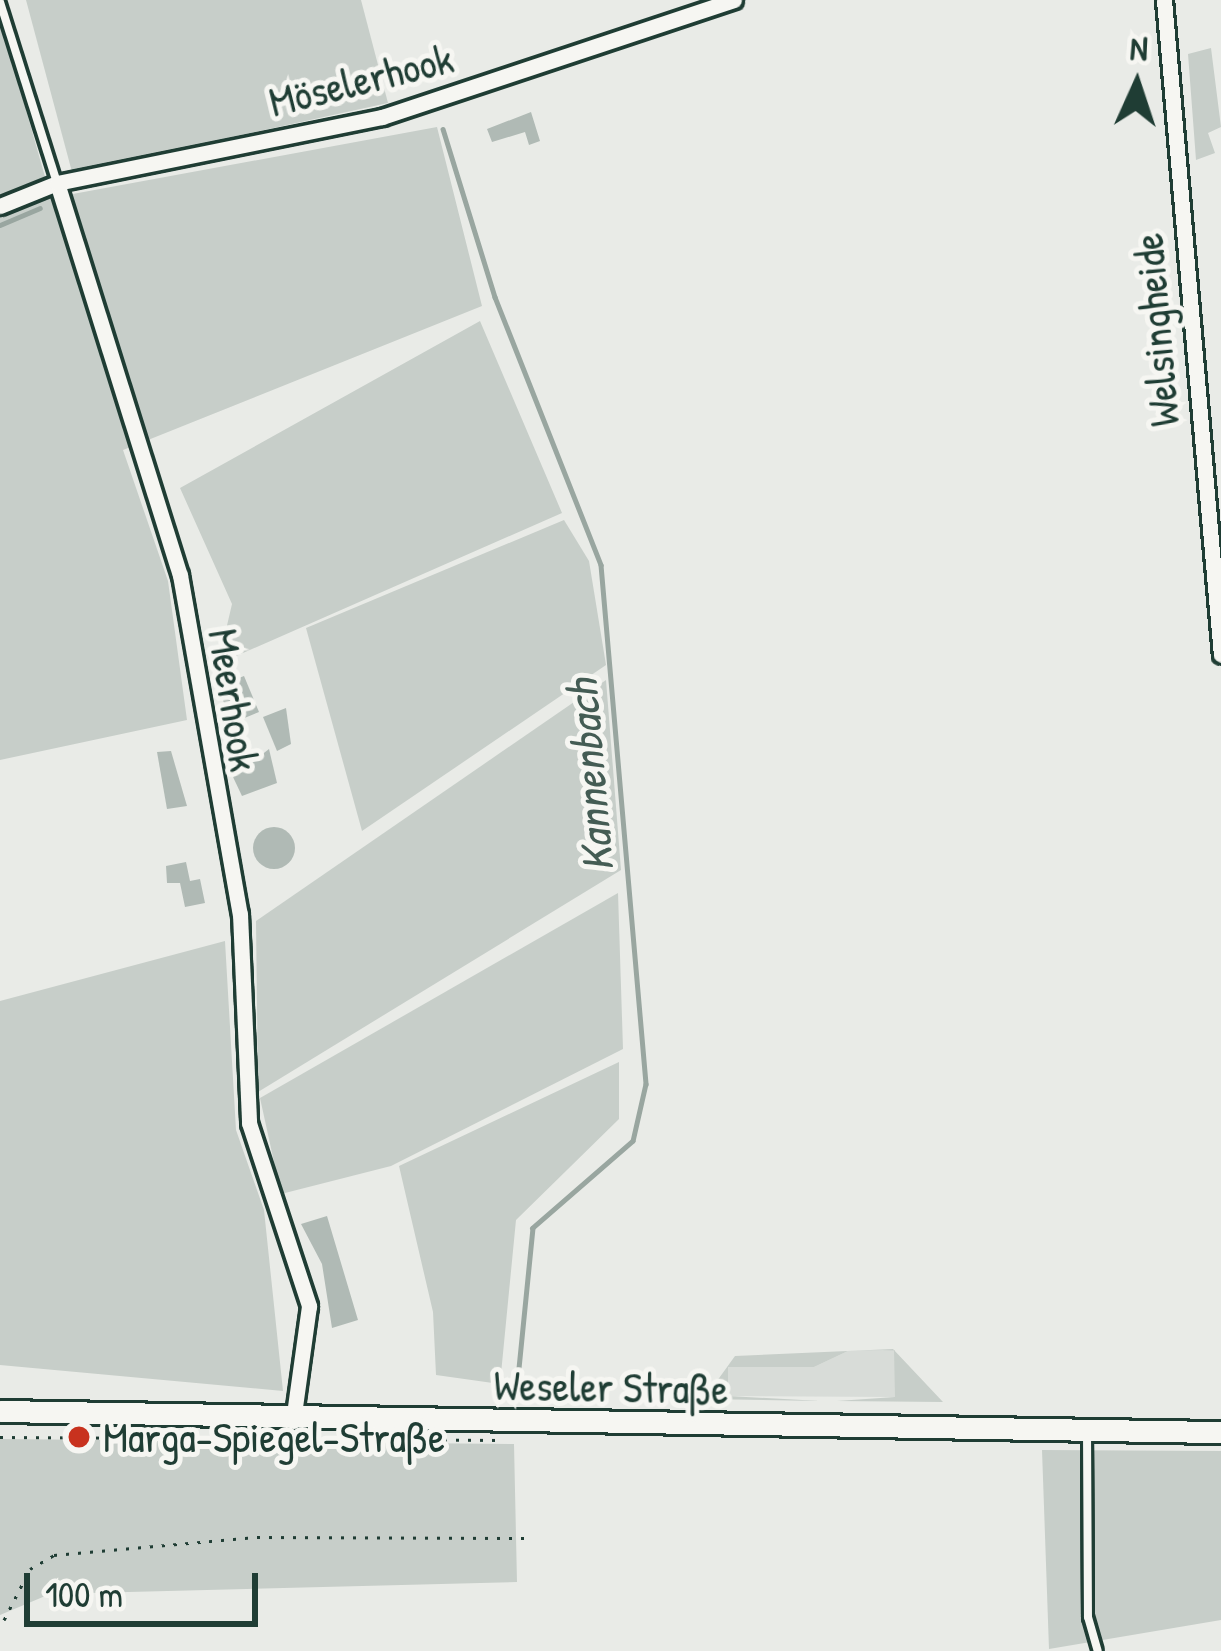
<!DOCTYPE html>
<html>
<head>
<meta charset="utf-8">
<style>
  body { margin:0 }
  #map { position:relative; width:1221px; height:1651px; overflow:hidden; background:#e9ebe7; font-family:"Patrick Hand",sans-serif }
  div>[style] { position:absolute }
  .built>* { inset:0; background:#d8dcd8 }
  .green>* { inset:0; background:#c7cec9 }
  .stream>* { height:4.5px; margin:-2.25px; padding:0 2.25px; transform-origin:2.25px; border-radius:2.25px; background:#99a6a0 }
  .building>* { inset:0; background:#b0bab5 }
  .round { border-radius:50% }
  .path>* { height:3px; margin-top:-1.5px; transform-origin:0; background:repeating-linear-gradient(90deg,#1f3d34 0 3px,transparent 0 12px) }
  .roads { filter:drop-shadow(3px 0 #1f3d34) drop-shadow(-3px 0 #1f3d34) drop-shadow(0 3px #1f3d34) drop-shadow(0 -3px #1f3d34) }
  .lane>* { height:8px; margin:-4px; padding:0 4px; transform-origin:4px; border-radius:4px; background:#f6f6f2 }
  .street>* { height:15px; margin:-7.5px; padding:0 7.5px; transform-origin:7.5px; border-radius:7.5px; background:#f6f6f2 }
  .secondary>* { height:21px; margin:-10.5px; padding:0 10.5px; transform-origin:10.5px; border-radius:10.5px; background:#f6f6f2 }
  .dots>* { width:33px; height:33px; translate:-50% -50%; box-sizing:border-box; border:6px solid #f6f6f2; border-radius:50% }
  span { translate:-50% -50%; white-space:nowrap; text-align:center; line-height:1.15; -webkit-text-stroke:10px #f6f6f2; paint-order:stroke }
  .street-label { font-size:42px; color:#1f3d34 }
  .poi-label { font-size:42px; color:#1f3d34 }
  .left { translate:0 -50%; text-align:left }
  .water-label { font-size:45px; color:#445c54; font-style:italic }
  .north { position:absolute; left:1077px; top:24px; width:120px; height:120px; -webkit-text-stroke:9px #f6f6f2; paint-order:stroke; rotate:3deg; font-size:33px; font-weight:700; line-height:48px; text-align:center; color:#1f3d34 }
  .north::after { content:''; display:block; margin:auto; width:42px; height:54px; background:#1f3d34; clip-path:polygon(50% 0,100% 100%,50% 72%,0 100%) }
  .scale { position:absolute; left:24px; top:1573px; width:234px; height:54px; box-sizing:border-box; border:6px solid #1f3d34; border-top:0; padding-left:15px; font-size:36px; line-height:42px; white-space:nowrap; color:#1f3d34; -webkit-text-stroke:9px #f6f6f2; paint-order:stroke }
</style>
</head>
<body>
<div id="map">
  <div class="built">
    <div style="clip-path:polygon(895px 1350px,895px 1397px,727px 1396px,728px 1367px,814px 1367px,848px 1351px)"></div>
  </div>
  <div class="green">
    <div style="clip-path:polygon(26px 0,361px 0,388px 103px,72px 172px)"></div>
    <div style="clip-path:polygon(0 18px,51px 198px,437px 127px,482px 306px,123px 450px,168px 581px,187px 720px,0 760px)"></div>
    <div style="clip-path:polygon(1211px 48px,1221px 127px,1208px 133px,1215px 153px,1196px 160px,1188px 54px)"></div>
    <div style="clip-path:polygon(480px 321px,562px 513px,218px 664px,232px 604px,180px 488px)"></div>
    <div style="clip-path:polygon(564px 520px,589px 561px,606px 665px,362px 831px,306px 628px)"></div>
    <div style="clip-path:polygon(606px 680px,621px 870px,258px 1092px,256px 921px)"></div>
    <div style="clip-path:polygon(618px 893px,623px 1049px,391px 1166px,281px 1194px,260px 1098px)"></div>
    <div style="clip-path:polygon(225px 941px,236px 1130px,264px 1210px,283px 1391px,0 1365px,0 1001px)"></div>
    <div style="clip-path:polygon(619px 1062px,619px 1119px,516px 1220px,500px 1384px,436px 1375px,433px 1312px,399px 1166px)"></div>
    <div style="clip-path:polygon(893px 1349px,943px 1402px,837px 1401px,895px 1397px,894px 1350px,848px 1351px,814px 1367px,728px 1367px,728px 1396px,820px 1401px,704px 1399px,735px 1356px)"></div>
    <div style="clip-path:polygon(0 1439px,514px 1444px,517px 1582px,50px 1594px,0 1615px)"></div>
    <div style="clip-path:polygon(1042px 1450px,1221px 1451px,1221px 1620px,1049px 1649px)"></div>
  </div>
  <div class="stream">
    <div style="left:443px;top:129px;width:176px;rotate:72.8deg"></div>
    <div style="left:495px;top:297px;width:288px;rotate:68.4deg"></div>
    <div style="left:601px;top:565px;width:521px;rotate:85.04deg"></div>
    <div style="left:646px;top:1084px;width:58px;rotate:102.8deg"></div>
    <div style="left:633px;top:1141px;width:133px;rotate:139deg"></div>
    <div style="left:533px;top:1228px;width:170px;rotate:95.7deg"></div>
    <div style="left:0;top:225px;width:43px;rotate:-23deg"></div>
  </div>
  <div class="building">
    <div style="clip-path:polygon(531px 112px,540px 141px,529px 145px,525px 132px,492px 142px,487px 129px)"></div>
    <div style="clip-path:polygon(244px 676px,259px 712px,230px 724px,219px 686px)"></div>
    <div style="clip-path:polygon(286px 708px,291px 744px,277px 751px,263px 717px)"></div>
    <div style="clip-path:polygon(269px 749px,277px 783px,242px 796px,233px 777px)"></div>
    <div style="clip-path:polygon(171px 751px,187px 806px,167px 809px,157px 752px)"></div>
    <div class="round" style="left:253px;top:827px;width:42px;height:42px"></div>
    <div style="clip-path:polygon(186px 862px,190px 881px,200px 879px,205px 903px,185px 907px,180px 883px,167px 883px,166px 866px)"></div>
    <div style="clip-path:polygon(327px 1216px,358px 1320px,332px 1328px,322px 1264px,301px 1224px)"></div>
  </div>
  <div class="path">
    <div style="left:0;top:1437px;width:502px;rotate:0.34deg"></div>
    <div style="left:4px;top:1620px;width:57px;rotate:-63deg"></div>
    <div style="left:30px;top:1569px;width:28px;rotate:-30deg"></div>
    <div style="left:54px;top:1555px;width:204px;rotate:-5.1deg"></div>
    <div style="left:257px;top:1537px;width:271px;rotate:0.2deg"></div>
  </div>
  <div class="roads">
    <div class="lane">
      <div style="left:0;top:2px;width:190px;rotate:72.5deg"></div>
      <div style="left:1087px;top:1431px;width:186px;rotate:89.7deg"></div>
      <div style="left:1088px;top:1617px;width:35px;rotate:74deg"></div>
    </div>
    <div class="street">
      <div style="left:1164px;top:0;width:657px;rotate:85.03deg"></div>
      <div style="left:57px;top:183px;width:411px;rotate:72.6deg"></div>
      <div style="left:180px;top:575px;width:344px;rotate:80deg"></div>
      <div style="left:240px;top:914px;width:209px;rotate:87.5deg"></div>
      <div style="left:249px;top:1123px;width:193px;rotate:71.8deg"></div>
      <div style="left:309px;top:1306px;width:116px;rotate:97.9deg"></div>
      <div style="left:0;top:206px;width:61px;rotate:-22deg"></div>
      <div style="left:57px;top:183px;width:332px;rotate:-11.5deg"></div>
      <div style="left:382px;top:117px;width:371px;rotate:-18.4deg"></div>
    </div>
    <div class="secondary">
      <div style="left:0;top:1411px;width:1221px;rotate:0.99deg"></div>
    </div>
  </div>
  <div class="dots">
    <div style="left:79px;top:1437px;background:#c8321e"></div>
  </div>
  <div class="street-label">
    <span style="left:361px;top:80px;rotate:-14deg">Möselerhook</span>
    <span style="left:1156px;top:330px;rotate:-95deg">Welsingheide</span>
    <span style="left:234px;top:700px;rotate:81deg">Meerhook</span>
    <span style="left:611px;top:1387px;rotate:1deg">Weseler Straße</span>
  </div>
  <div class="poi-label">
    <span class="left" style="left:103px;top:1437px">Marga-Spiegel-Straße</span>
  </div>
  <div class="water-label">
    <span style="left:589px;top:776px;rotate:-95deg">Kannenbach</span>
  </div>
  <div class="north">N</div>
  <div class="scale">100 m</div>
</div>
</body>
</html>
